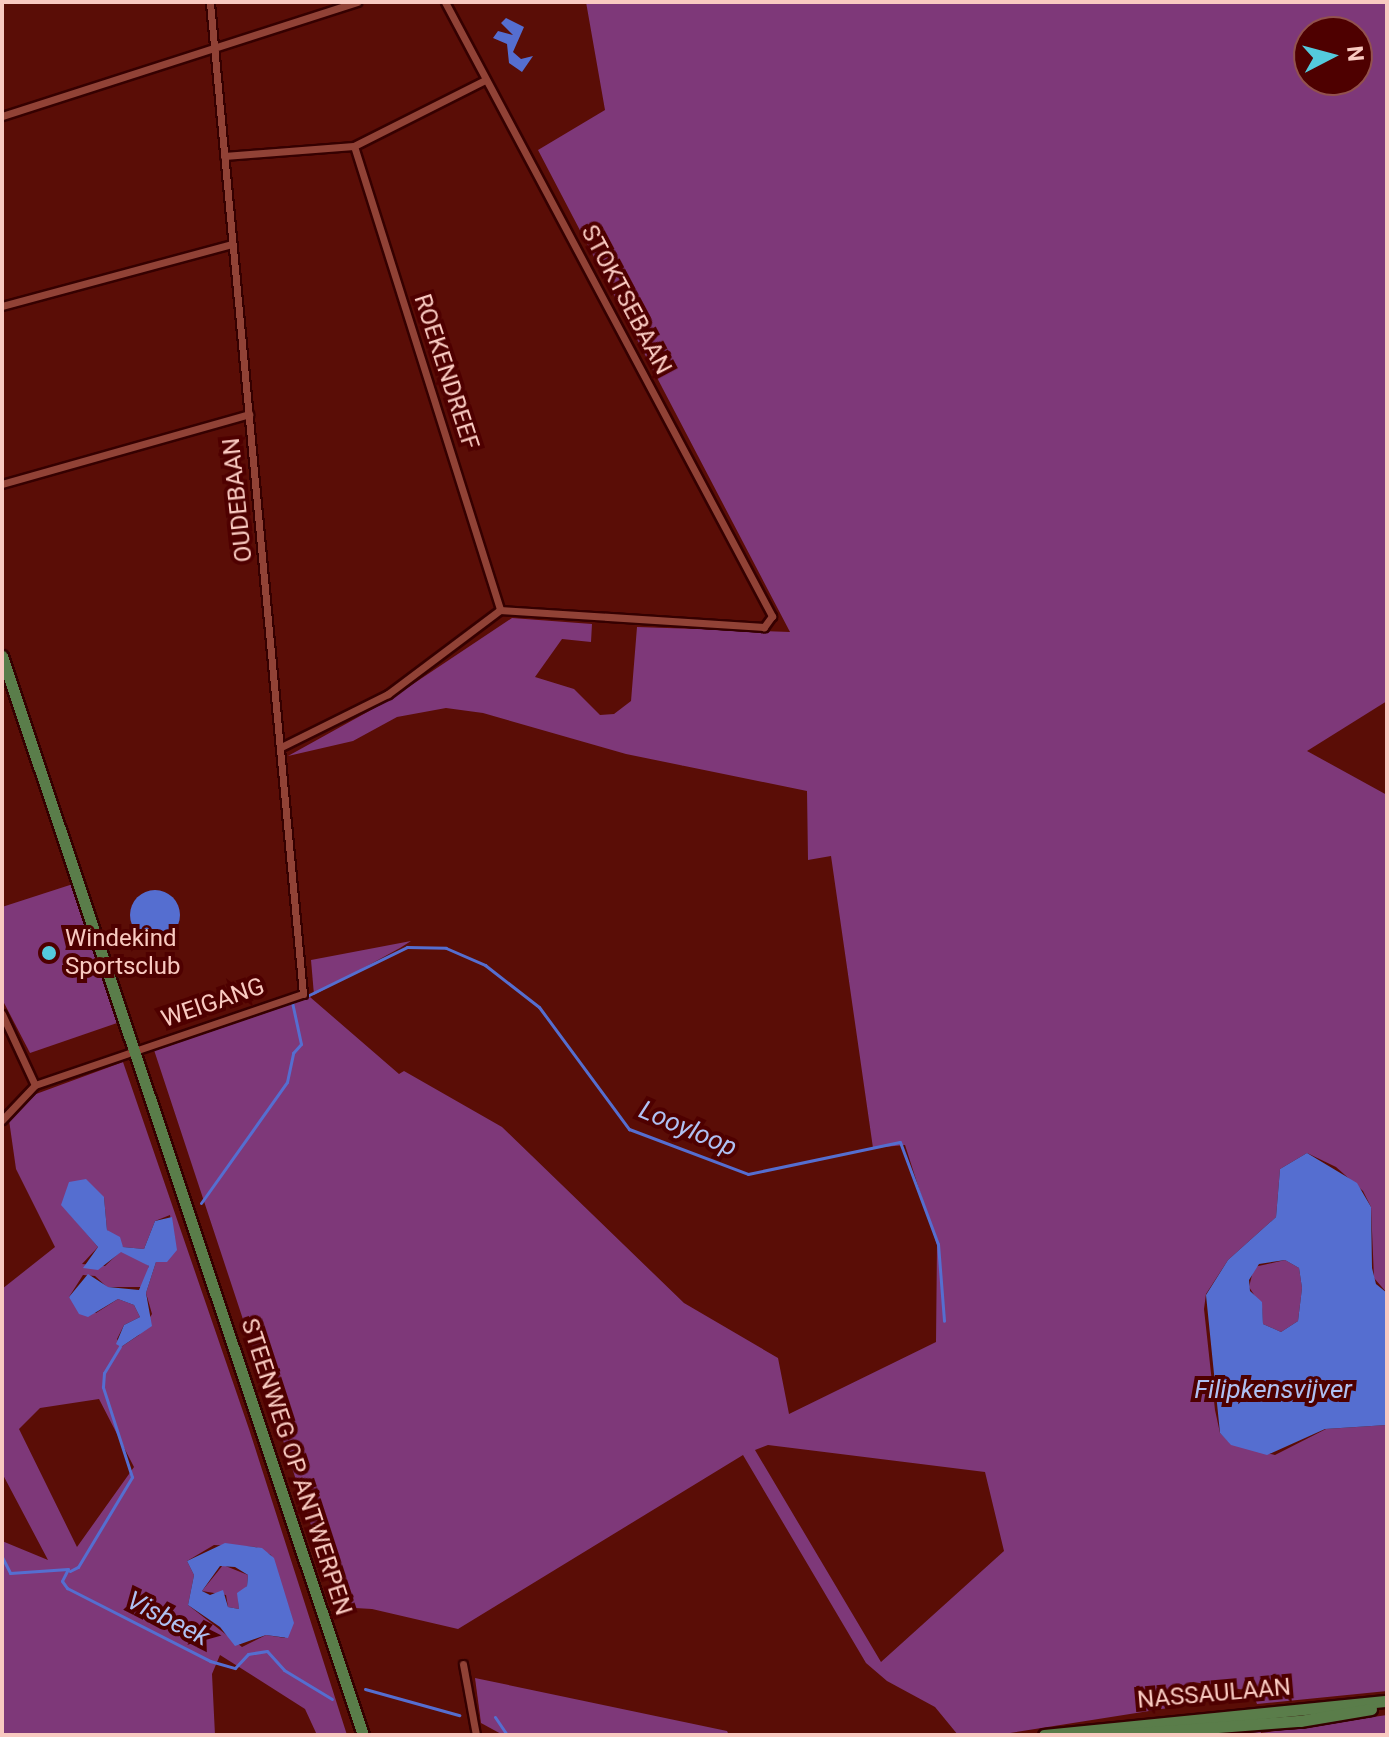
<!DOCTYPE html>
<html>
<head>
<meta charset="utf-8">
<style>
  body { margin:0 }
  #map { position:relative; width:1389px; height:1737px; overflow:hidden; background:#5a0d06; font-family:Roboto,sans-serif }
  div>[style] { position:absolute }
  .green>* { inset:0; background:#7e3879 }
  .water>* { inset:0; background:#556ed0 }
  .round { border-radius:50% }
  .stream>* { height:3px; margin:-1.5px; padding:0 1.5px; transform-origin:1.5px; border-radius:1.5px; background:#556ed0 }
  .roads { filter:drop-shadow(2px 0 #350000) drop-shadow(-2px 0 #350000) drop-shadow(0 2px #350000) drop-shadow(0 -2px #350000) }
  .minor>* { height:7px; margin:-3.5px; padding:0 3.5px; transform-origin:3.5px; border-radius:3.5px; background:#914236 }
  .primary>* { height:11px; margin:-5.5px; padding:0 5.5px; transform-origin:5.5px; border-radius:5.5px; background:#5a7d4a }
  .dots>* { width:22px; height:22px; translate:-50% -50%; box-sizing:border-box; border:4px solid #4e0000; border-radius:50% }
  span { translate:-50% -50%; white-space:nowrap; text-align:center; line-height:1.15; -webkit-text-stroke:8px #4e0000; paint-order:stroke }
  .street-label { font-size:24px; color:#f9cac1 }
  .poi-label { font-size:24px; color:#f9cac1 }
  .left { translate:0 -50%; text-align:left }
  .water-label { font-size:26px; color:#afc0f2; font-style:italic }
  .frame { position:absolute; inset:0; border:4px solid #f9cac1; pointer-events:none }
  .north { position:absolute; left:1293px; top:16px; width:80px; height:80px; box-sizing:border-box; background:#4e0000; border:2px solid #92514d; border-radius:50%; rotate:84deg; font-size:22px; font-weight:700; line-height:32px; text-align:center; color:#f9cac1 }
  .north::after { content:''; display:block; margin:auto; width:28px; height:36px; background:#54cadd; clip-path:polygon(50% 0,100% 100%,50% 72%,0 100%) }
</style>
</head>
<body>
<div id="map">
  <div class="green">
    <div style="clip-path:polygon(evenodd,586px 2px,1387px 2px,1387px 701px,1307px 751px,1387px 795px,1387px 1293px,1374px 1278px,1371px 1207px,1363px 1191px,1336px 1167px,1307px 1153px,1280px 1169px,1276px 1217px,1228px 1260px,1206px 1294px,1204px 1309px,1215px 1410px,1220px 1433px,1231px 1444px,1275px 1455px,1326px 1429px,1387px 1425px,1387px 1691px,1257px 1704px,1252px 1691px,1193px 1682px,1168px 1708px,997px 1735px,958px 1735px,935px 1707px,887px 1681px,866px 1663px,743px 1455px,458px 1629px,372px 1609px,338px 1607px,154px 1050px,310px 997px,399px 1074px,404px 1071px,502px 1127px,684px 1303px,778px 1358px,789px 1414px,936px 1342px,937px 1245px,905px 1145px,873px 1148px,831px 856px,808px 860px,807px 791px,626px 754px,483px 713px,446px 708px,397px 717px,353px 741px,288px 756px,389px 700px,512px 618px,592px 624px,591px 642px,562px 639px,535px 677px,574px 689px,600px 715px,614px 714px,631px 701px,637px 627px,790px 632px,538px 150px,605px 110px,586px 2px,1309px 32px,1357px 32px,1357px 80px,1309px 80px,1309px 32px,586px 2px,768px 1445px,985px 1472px,1004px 1551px,881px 1662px,755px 1450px,768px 1445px)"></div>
    <div style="clip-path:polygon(73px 884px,120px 1022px,30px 1053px,2px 999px,2px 907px)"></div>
    <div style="clip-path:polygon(411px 941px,400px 948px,314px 995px,311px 960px)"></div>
    <div style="clip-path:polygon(evenodd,123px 1062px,249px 1429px,347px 1735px,317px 1735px,305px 1709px,220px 1655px,212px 1674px,215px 1735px,2px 1735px,2px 1541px,48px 1560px,2px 1473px,2px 1289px,55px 1247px,16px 1169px,9px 1120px,36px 1094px,123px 1062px,104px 1197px,107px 1230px,123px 1247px,144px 1249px,155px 1221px,170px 1215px,176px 1250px,156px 1262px,146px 1293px,152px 1314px,139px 1335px,121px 1347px,117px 1339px,124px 1325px,140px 1317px,134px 1305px,118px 1299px,96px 1313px,69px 1297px,83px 1275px,95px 1276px,107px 1287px,143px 1287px,149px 1266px,130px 1253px,121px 1251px,105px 1266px,82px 1264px,98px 1247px,62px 1205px,104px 1197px,123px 1062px,99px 1399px,134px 1467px,77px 1547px,19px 1429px,40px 1408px,99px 1399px,123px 1062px,214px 1545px,256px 1547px,271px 1555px,291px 1615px,285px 1638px,266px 1635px,242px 1647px,188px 1605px,194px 1575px,187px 1561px,214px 1545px)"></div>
    <div style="clip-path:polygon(1285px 1260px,1299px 1268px,1302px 1288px,1298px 1321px,1281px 1332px,1263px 1324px,1262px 1307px,1249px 1287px,1254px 1267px)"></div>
    <div style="clip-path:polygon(223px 1565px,248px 1575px,247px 1586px,238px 1596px,239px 1609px,228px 1607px,226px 1595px,202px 1591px)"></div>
    <div style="clip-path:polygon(475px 1678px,727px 1731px,729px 1735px,503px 1735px,481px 1723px)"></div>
    <div style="clip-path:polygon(1387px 1715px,1387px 1735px,1158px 1735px,1260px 1727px,1261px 1733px)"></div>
  </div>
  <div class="water">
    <div style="clip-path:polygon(506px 18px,524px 27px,513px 52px,521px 59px,533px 56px,522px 72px,509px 63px,507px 44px,493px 38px,498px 31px,513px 35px,501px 23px)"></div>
    <div class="round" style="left:130px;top:890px;width:50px;height:50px"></div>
    <div style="clip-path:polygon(evenodd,1307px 1153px,1357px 1183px,1371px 1207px,1372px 1268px,1376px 1284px,1387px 1293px,1387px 1425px,1325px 1429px,1267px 1455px,1231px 1445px,1220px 1433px,1206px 1295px,1228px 1260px,1276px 1217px,1280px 1169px,1307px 1153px,1285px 1260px,1299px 1268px,1302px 1288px,1298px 1321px,1281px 1332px,1263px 1324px,1262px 1302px,1250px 1291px,1249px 1280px,1259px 1264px,1285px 1260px)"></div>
    <div style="clip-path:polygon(86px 1179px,104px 1197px,107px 1230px,120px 1237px,123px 1247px,144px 1249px,155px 1221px,172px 1217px,177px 1250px,167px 1262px,156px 1262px,146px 1293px,152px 1326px,121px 1347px,116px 1344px,124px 1325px,140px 1317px,134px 1305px,118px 1299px,88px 1317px,79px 1314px,69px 1297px,88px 1274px,108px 1287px,139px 1290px,149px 1266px,121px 1252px,98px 1270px,83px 1268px,98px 1247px,61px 1205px,69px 1182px)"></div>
    <div style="clip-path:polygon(evenodd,225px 1543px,262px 1548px,274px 1558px,294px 1623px,288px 1638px,266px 1635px,235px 1646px,220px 1627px,188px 1605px,194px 1575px,187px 1561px,225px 1543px,220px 1566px,235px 1567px,248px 1575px,247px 1586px,237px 1593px,239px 1609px,228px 1607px,223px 1590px,210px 1595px,202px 1591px,220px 1566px)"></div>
  </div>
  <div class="stream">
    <div style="left:309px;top:995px;width:109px;rotate:-26.1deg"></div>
    <div style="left:407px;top:947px;width:39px;rotate:1deg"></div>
    <div style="left:446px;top:948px;width:43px;rotate:23.6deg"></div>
    <div style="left:485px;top:965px;width:68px;rotate:37.9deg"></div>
    <div style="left:539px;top:1007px;width:152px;rotate:53.6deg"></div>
    <div style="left:629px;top:1129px;width:127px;rotate:20.7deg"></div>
    <div style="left:748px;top:1174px;width:155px;rotate:-11.9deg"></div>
    <div style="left:900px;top:1142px;width:109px;rotate:69.6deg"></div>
    <div style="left:938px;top:1244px;width:77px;rotate:85.5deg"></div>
    <div style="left:201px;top:1203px;width:148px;rotate:-54.6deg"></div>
    <div style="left:287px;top:1082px;width:30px;rotate:-78deg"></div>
    <div style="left:293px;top:1053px;width:12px;rotate:-48deg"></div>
    <div style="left:301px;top:1044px;width:43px;rotate:-102.1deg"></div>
    <div style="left:292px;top:1002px;width:5px;rotate:-22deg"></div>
    <div style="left:2px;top:1557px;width:18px;rotate:63deg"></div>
    <div style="left:10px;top:1573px;width:58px;rotate:-3.9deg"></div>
    <div style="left:68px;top:1569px;width:13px;rotate:117deg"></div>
    <div style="left:62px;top:1581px;width:9px;rotate:54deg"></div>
    <div style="left:67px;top:1588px;width:161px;rotate:27deg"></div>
    <div style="left:210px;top:1661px;width:26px;rotate:16deg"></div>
    <div style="left:235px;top:1668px;width:19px;rotate:-47deg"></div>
    <div style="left:248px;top:1654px;width:19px;rotate:-9deg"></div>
    <div style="left:267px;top:1651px;width:25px;rotate:48deg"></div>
    <div style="left:284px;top:1670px;width:56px;rotate:31.1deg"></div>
    <div style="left:70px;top:1571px;width:9px;rotate:-27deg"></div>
    <div style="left:78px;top:1567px;width:105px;rotate:-59deg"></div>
    <div style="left:132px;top:1477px;width:95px;rotate:-107.9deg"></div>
    <div style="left:103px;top:1387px;width:14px;rotate:-86deg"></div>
    <div style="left:104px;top:1373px;width:31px;rotate:-59deg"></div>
    <div style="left:365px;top:1689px;width:98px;rotate:15.5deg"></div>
    <div style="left:495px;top:1717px;width:22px;rotate:56deg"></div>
  </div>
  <div class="roads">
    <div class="minor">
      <div style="left:445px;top:2px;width:696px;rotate:61.96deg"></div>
      <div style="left:772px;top:616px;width:14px;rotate:126deg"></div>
      <div style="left:764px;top:627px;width:265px;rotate:-176.3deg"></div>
      <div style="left:2px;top:116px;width:373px;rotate:-17.8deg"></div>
      <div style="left:354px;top:146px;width:486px;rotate:72.5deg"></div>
      <div style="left:224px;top:156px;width:130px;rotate:-4.4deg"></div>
      <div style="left:354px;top:146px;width:147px;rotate:-26.7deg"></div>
      <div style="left:2px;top:306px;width:238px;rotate:-15.1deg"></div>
      <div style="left:2px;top:484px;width:257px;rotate:-15.8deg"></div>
      <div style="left:281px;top:747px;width:119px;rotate:-26.4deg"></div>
      <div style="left:388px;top:694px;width:140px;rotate:-36.9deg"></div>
      <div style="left:2px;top:1014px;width:78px;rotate:65.1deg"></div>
      <div style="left:2px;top:1120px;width:48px;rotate:-46.7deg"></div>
      <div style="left:35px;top:1085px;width:283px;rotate:-18.8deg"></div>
      <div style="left:303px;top:994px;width:996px;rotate:-95.36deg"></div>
      <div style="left:463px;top:1664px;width:72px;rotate:79.6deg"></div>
    </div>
    <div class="primary">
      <div style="left:2px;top:656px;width:1138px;rotate:71.5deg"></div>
      <div style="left:1044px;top:1735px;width:345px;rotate:-5.7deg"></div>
      <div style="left:1112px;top:1735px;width:189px;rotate:-4.3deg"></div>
      <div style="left:1300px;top:1721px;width:72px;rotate:-9.6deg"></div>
    </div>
  </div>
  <div class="dots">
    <div style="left:49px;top:953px;background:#54cadd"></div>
  </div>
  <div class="street-label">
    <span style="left:626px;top:300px;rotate:62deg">STOKTSEBAAN</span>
    <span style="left:446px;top:372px;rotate:72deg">ROEKENDREEF</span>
    <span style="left:238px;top:500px;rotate:-96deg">OUDEBAAN</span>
    <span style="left:213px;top:1003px;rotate:-19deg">WEIGANG</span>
    <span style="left:296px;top:1467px;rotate:72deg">STEENWEG OP ANTWERPEN</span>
    <span style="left:1214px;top:1694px;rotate:-5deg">NASSAULAAN</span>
  </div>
  <div class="poi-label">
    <span class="left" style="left:65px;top:953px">Windekind<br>Sportsclub</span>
  </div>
  <div class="water-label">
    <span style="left:688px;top:1129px;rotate:23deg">Looyloop</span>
    <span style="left:1273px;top:1390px">Filipkensvijver</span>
    <span style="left:168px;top:1619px;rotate:27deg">Visbeek</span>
  </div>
  <div class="frame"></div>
  <div class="north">N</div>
</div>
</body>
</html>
